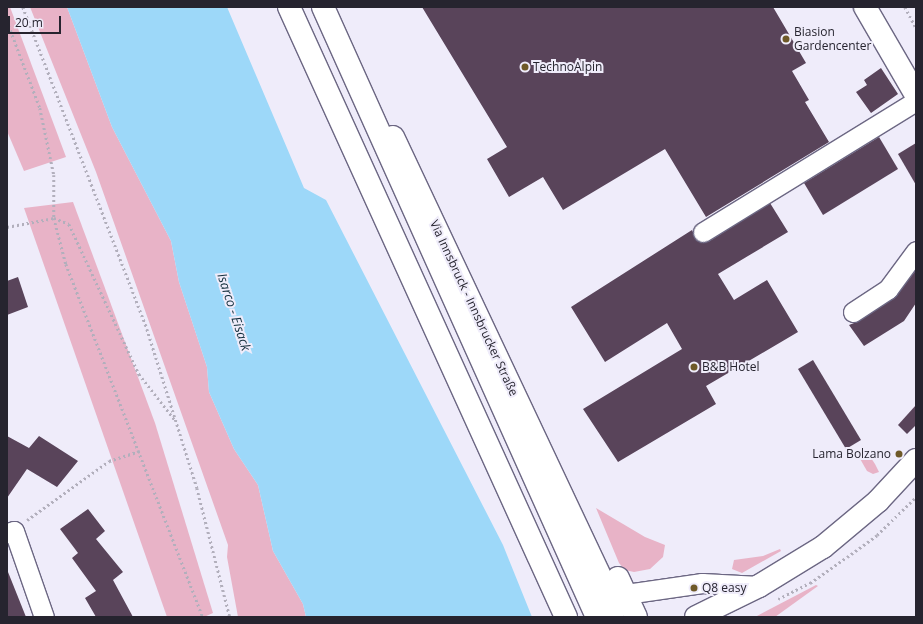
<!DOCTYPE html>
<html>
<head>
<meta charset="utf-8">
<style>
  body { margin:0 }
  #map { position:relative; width:923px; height:624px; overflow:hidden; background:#efecfa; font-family:"Open Sans",sans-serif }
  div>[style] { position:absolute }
  .green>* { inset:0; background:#e8b3c7 }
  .water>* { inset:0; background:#9dd8f9 }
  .building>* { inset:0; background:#59445a }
  .path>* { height:2.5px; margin-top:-1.25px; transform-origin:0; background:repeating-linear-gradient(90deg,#b2afbc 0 2px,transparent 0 5px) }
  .roads { filter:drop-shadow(1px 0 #6c6783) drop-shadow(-1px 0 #6c6783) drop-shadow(0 1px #6c6783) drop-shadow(0 -1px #6c6783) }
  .minor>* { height:19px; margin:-9.5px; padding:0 9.5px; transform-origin:9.5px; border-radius:9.5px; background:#fff }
  .major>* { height:22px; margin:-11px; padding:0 11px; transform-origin:11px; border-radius:11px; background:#fff }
  .highway>* { height:22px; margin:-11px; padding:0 11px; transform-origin:11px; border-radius:11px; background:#fff }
  .dots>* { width:11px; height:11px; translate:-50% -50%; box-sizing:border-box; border:2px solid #efecfa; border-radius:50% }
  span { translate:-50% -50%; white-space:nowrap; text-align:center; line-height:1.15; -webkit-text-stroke:4px #efecfa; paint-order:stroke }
  .poi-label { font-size:12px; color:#26242f }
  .left { translate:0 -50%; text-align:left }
  .right { translate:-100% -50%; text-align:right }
  .street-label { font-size:12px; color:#26242f }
  .water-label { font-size:13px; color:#122e3c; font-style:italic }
  .frame { position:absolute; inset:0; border:8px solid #26242f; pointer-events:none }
  .scale { position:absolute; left:8px; top:16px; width:53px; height:18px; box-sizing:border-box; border:2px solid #26242f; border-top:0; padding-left:5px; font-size:12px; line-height:14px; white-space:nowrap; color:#26242f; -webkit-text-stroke:3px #efecfa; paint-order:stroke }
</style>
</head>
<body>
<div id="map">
  <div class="green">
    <div style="clip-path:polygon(7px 7px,10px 7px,66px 157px,24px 171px,7px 131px)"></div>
    <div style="clip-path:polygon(30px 7px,67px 7px,112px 127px,171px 241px,179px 282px,207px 367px,209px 392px,234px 449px,258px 485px,273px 551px,303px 604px,306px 617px,238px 617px,227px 557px,228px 545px,96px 172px)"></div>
    <div style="clip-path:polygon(73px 202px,155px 423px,213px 613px,204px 617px,167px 617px,24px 208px)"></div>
    <div style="clip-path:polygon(867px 452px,875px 464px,879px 472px,873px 474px,867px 471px,859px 457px)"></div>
    <div style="clip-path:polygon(596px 508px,645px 537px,665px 545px,663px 557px,650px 569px,634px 572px,625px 570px,619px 563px)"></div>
    <div style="clip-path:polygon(780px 549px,781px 551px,742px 573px,732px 569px,734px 560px,763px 556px)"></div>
    <div style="clip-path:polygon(816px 585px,818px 586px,775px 617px,755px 617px)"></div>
  </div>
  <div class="water">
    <div style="clip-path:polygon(67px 7px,227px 7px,304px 188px,326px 200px,503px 545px,532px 617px,306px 617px,303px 604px,273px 551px,258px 485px,234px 449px,209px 392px,207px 367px,179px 282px,171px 241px,112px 127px)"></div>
  </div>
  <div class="building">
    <div style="clip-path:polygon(422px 7px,773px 7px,806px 63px,792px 71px,809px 100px,805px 102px,829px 142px,706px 217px,665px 149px,563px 210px,543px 177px,509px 197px,487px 159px,507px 147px)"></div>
    <div style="clip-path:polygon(881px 68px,898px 94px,871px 113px,856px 92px,867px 85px,864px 80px)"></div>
    <div style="clip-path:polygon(879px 137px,898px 169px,823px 215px,804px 183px)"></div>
    <div style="clip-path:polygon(916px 143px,916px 185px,898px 154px)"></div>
    <div style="clip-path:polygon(770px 203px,788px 232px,718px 274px,734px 300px,767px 280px,798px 332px,706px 386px,716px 404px,618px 462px,583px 409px,682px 349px,667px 323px,605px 362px,571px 307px,692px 230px,697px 241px,708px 242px)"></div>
    <div style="clip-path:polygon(916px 270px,916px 303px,904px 321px,864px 346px,849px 325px,859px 321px,894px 298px)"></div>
    <div style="clip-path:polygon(18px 277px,28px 307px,7px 315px,7px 281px)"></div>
    <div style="clip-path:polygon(813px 360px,861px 440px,846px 449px,798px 369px)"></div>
    <div style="clip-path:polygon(916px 405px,916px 425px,907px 434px,898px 425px)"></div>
    <div style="clip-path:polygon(7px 436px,29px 448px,39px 436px,78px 461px,57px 487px,27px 469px,7px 498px)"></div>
    <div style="clip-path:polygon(88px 509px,105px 531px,96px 539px,123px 572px,113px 580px,133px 617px,96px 617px,85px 598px,96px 591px,72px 558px,78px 553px,60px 529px)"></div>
    <div style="clip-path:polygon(8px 572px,26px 617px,7px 617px)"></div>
  </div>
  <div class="path">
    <div style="left:23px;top:7px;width:345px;rotate:68.9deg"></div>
    <div style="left:147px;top:329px;width:167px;rotate:72.5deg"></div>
    <div style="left:197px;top:488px;width:133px;rotate:75.7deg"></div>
    <div style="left:905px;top:7px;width:24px;rotate:62deg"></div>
    <div style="left:7px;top:21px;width:93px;rotate:69.2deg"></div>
    <div style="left:40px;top:108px;width:68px;rotate:78.2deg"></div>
    <div style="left:54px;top:175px;width:43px;rotate:90deg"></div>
    <div style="left:54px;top:218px;width:48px;rotate:75.4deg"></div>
    <div style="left:66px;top:264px;width:379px;rotate:68.8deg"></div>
    <div style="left:7px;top:227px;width:48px;rotate:-10.8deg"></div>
    <div style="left:54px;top:218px;width:16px;rotate:22deg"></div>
    <div style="left:69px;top:224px;width:166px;rotate:65deg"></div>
    <div style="left:139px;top:374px;width:58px;rotate:52deg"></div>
    <div style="left:27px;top:520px;width:101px;rotate:-35.7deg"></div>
    <div style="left:109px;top:461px;width:33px;rotate:-18deg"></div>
    <div style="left:778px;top:599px;width:36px;rotate:-27deg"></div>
    <div style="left:810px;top:583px;width:45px;rotate:-35.1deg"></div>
    <div style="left:847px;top:557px;width:37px;rotate:-36deg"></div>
    <div style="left:877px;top:535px;width:54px;rotate:-44.3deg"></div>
  </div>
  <div class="roads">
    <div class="minor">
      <div style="left:703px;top:232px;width:250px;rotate:-31.6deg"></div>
      <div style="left:853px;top:312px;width:42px;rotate:-33.3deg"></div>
      <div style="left:888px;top:289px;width:47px;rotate:-53.6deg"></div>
      <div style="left:7px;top:533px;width:7px;rotate:-16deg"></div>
      <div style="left:14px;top:531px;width:91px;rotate:70.8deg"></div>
      <div style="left:626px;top:594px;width:77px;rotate:-8.2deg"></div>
      <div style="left:702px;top:583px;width:57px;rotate:3deg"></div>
    </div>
    <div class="major">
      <div style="left:865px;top:7px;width:102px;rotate:59.9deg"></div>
      <div style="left:393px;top:137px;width:521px;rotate:64.76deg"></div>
      <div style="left:618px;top:578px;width:43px;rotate:65.2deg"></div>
      <div style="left:696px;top:617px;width:70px;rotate:-26.2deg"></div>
      <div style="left:759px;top:586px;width:75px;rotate:-31.4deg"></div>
      <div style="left:823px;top:547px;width:72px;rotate:-39.9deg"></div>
      <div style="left:878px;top:501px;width:56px;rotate:-47.2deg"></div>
    </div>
    <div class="highway">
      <div style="left:289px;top:7px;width:670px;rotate:65.58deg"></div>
      <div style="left:323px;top:7px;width:669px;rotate:65.81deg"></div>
    </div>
  </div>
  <div class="dots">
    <div style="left:786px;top:39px;background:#6e5928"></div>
    <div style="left:525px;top:67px;background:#6e5928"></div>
    <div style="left:694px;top:367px;background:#6e5928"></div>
    <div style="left:899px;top:454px;background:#6e5928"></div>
    <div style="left:694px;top:588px;background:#6e5928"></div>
  </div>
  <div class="poi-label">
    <span class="left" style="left:794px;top:39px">Biasion<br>Gardencenter</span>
    <span class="left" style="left:533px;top:67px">TechnoAlpin</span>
    <span class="left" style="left:702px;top:367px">B&amp;B Hotel</span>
    <span class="right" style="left:891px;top:454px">Lama Bolzano</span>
    <span class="left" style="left:702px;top:588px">Q8 easy</span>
  </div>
  <div class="street-label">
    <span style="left:474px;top:308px;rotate:65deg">Via Innsbruck - Innsbrucker Straße</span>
  </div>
  <div class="water-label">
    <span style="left:234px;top:312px;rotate:72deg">Isarco - Eisack</span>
  </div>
  <div class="frame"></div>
  <div class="scale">20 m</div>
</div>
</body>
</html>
